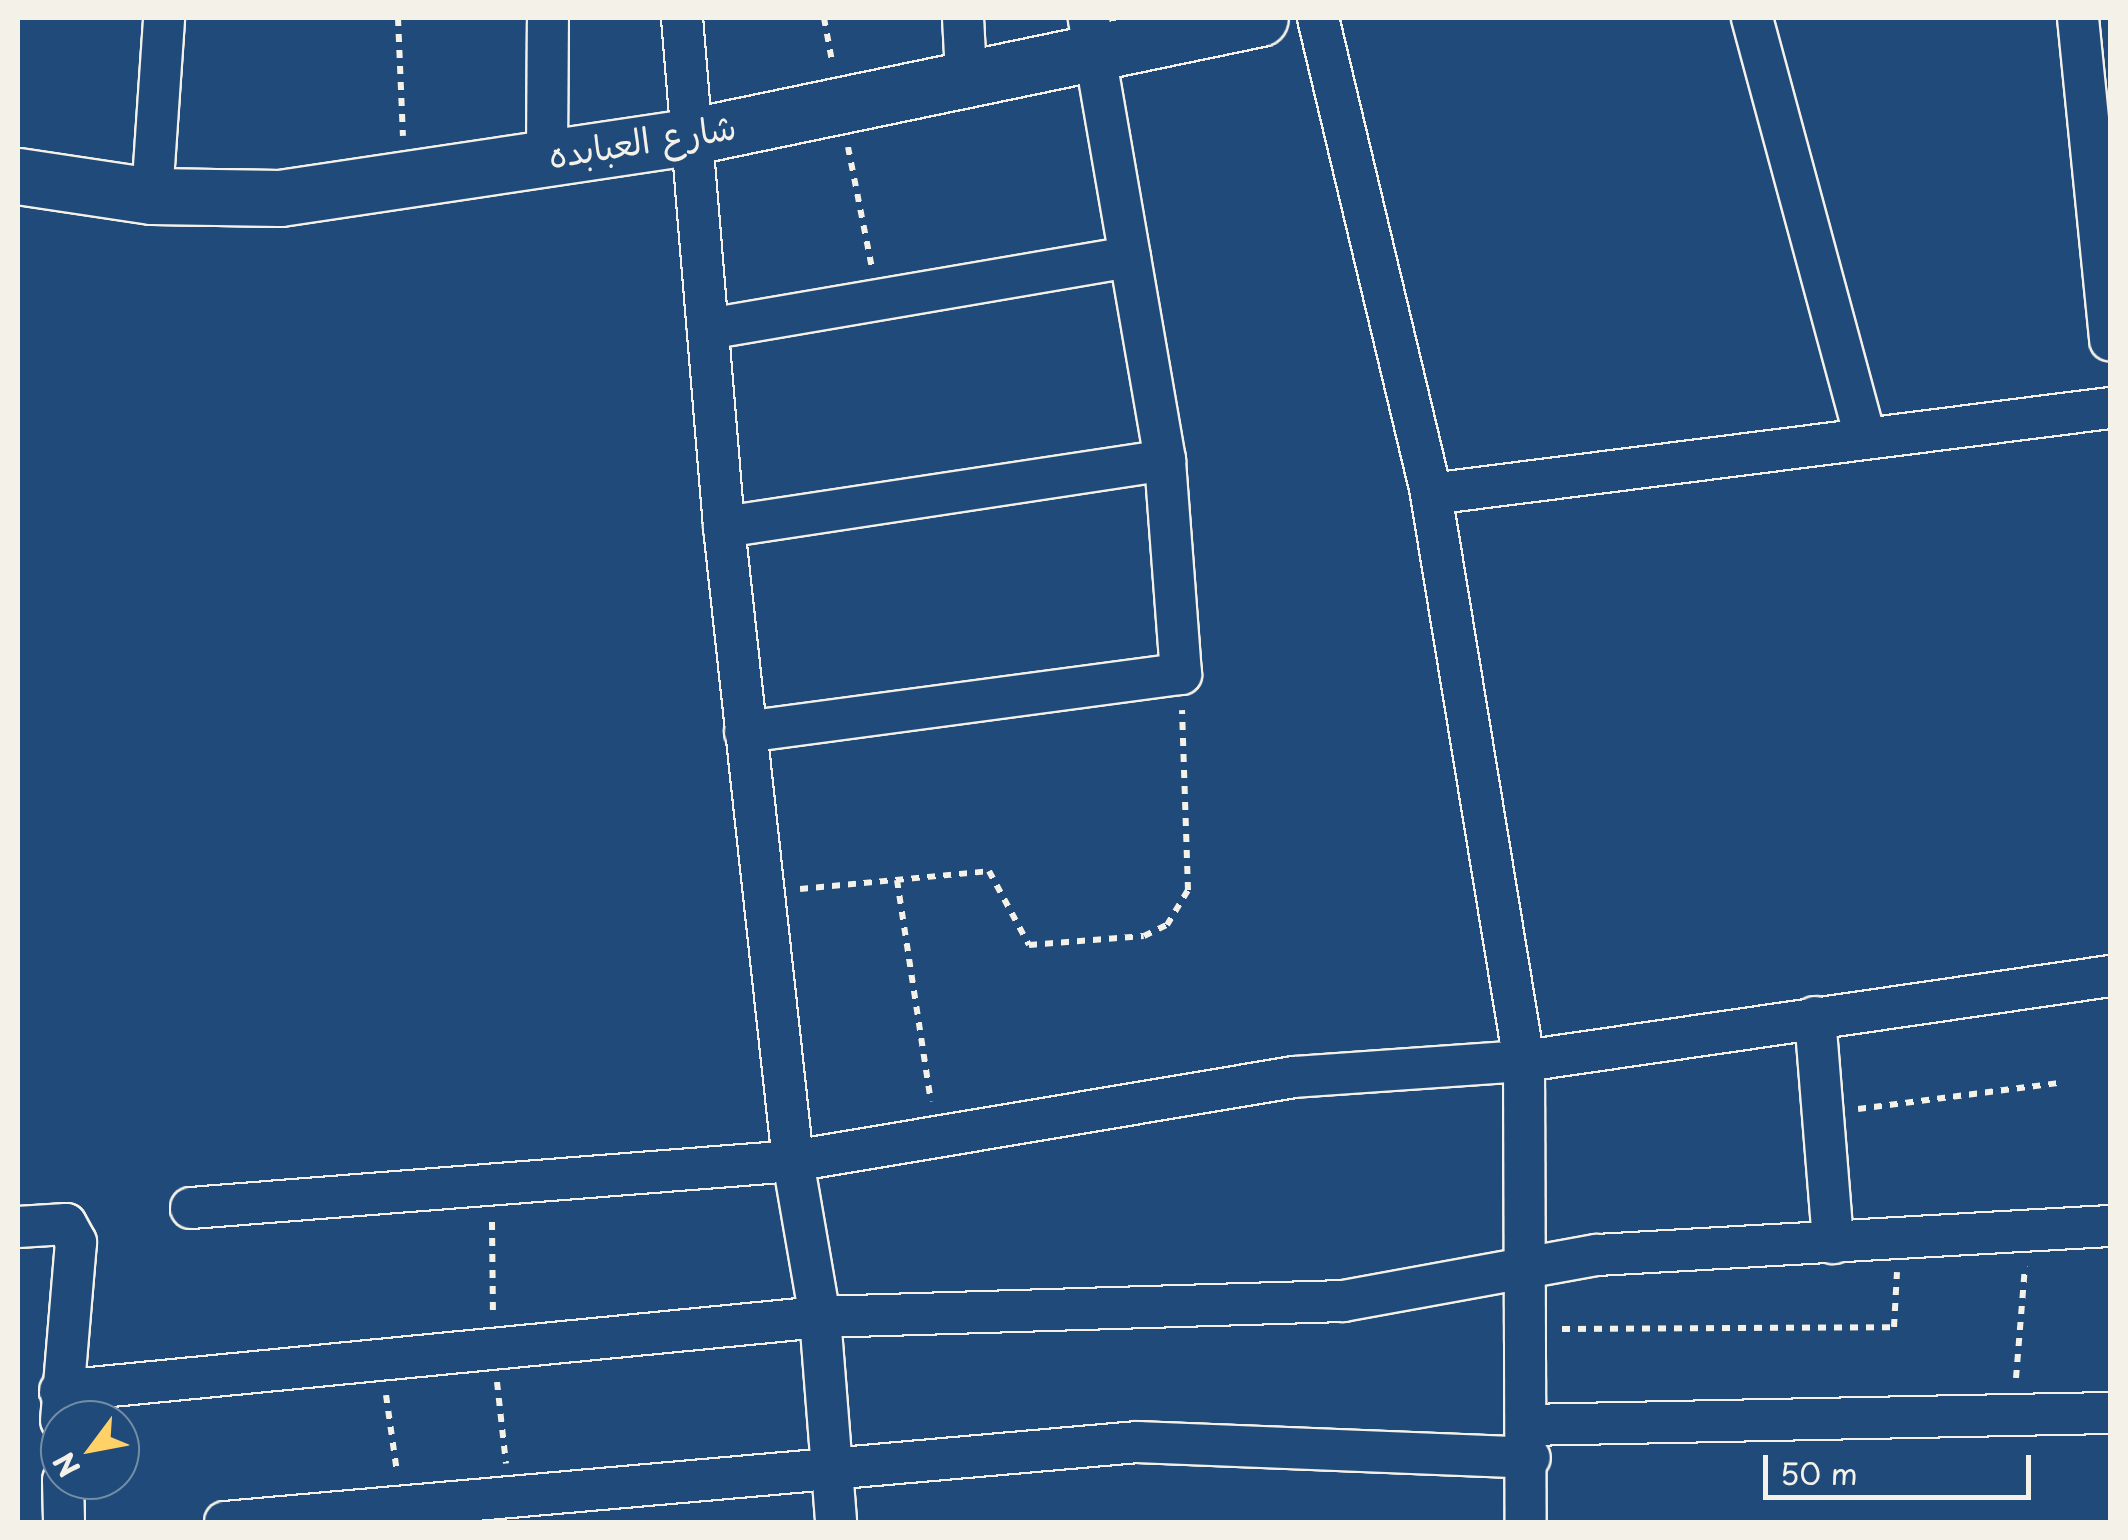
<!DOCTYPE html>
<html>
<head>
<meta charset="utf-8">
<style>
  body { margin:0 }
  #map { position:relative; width:2128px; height:1540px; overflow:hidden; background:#1f4a7a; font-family:"Playpen Sans","Playpen Sans Arabic",sans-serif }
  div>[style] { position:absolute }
  .path>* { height:6px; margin-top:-3px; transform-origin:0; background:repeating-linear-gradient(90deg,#f4f1e8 0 8px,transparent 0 16px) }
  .roads { filter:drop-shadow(2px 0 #f4f1e8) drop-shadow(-2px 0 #f4f1e8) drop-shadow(0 2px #f4f1e8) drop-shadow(0 -2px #f4f1e8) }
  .street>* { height:40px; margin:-20px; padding:0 20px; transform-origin:20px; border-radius:20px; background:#1f4a7a }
  .secondary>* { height:55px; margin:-27.5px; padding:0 27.5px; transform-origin:27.5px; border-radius:27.5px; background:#1f4a7a }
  span { translate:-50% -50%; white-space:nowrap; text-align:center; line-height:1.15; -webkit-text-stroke:8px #1f4a7a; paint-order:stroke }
  .street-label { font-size:35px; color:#f4f1e8 }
  .frame { position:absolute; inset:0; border:20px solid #f4f1e8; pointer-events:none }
  .north { position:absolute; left:40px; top:1400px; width:100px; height:100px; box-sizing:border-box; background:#1f4a7a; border:2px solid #748da6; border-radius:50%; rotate:238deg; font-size:28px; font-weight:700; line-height:40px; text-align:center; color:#f4f1e8 }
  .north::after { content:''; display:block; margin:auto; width:35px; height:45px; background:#ffd166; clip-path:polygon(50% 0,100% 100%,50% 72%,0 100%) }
  .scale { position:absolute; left:1763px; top:1455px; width:268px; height:45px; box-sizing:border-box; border:5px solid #f4f1e8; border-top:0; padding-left:12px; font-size:30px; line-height:35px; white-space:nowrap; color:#f4f1e8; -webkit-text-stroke:8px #1f4a7a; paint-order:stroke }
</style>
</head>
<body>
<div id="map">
  <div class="path">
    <div style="left:398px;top:18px;width:118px;rotate:87.6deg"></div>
    <div style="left:824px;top:18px;width:44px;rotate:79.5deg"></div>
    <div style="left:848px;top:147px;width:123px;rotate:78.8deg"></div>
    <div style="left:897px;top:880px;width:224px;rotate:81.3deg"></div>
    <div style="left:800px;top:889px;width:190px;rotate:-5.4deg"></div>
    <div style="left:989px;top:871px;width:84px;rotate:61.6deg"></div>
    <div style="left:1029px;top:945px;width:115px;rotate:-4.5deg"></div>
    <div style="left:1144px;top:936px;width:25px;rotate:-26deg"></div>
    <div style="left:1167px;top:925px;width:41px;rotate:-59deg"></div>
    <div style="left:1188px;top:890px;width:180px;rotate:-91.9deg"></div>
    <div style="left:1858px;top:1109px;width:203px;rotate:-7.4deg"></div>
    <div style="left:492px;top:1222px;width:93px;rotate:89.4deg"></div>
    <div style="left:1562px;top:1329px;width:332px;rotate:-0.3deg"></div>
    <div style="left:1894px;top:1327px;width:55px;rotate:-86.9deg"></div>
    <div style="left:2016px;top:1378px;width:112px;rotate:-85.4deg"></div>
    <div style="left:497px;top:1382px;width:82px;rotate:83.7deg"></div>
    <div style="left:386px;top:1395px;width:78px;rotate:81.9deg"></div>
  </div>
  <div class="roads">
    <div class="street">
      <div style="left:682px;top:18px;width:511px;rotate:85.28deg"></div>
      <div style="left:724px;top:527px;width:638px;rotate:83.79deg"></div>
      <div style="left:793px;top:1161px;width:158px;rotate:80.2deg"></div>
      <div style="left:820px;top:1317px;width:206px;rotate:85.5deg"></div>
      <div style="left:963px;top:18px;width:55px;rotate:86.9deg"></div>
      <div style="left:1318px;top:18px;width:489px;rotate:76.6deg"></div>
      <div style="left:1431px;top:494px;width:575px;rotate:80.69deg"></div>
      <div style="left:1524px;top:1061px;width:461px;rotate:89.8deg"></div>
      <div style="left:1752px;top:18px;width:431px;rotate:74.9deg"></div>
      <div style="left:2078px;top:18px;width:324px;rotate:84.3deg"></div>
      <div style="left:547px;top:154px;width:136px;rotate:-89.6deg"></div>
      <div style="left:152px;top:196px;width:178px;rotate:-86.1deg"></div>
      <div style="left:708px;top:329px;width:428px;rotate:-9.7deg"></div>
      <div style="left:1431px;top:494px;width:684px;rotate:-7.22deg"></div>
      <div style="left:724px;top:527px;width:446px;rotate:-8.6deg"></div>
      <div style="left:745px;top:732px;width:440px;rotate:-7.6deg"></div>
      <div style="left:1181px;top:674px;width:215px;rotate:-94.3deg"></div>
      <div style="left:1165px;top:460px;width:448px;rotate:-99.8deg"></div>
      <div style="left:1815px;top:1017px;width:227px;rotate:85.4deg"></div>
      <div style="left:191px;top:1208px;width:604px;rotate:-4.46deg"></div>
      <div style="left:793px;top:1161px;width:508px;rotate:-9.52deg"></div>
      <div style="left:1294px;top:1077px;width:231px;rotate:-4deg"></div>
      <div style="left:1524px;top:1061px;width:592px;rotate:-8.25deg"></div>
      <div style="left:18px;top:1227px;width:48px;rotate:-3.6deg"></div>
      <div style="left:66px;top:1224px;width:21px;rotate:61deg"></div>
      <div style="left:76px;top:1242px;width:179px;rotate:94.8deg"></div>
      <div style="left:60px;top:1391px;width:764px;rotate:-5.56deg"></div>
      <div style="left:820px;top:1317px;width:523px;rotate:-1.75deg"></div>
      <div style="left:1343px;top:1301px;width:258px;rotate:-10.3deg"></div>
      <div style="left:1597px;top:1255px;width:514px;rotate:-3.24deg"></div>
      <div style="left:1526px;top:1425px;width:584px;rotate:-1.18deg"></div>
      <div style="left:63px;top:1480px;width:42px;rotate:88.6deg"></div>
      <div style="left:225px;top:1522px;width:916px;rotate:-5.01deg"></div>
      <div style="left:1138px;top:1442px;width:392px;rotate:2.3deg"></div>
    </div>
    <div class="secondary">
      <div style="left:18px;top:176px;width:135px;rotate:8.5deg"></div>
      <div style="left:152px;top:196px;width:128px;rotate:0.9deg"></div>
      <div style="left:280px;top:198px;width:413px;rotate:-8.5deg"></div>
      <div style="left:688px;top:137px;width:584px;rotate:-11.75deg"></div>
    </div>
  </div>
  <div class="street-label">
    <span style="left:642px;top:140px;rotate:-9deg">شارع العبابده</span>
  </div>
  <div class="frame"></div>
  <div class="north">N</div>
  <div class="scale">50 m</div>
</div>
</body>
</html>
